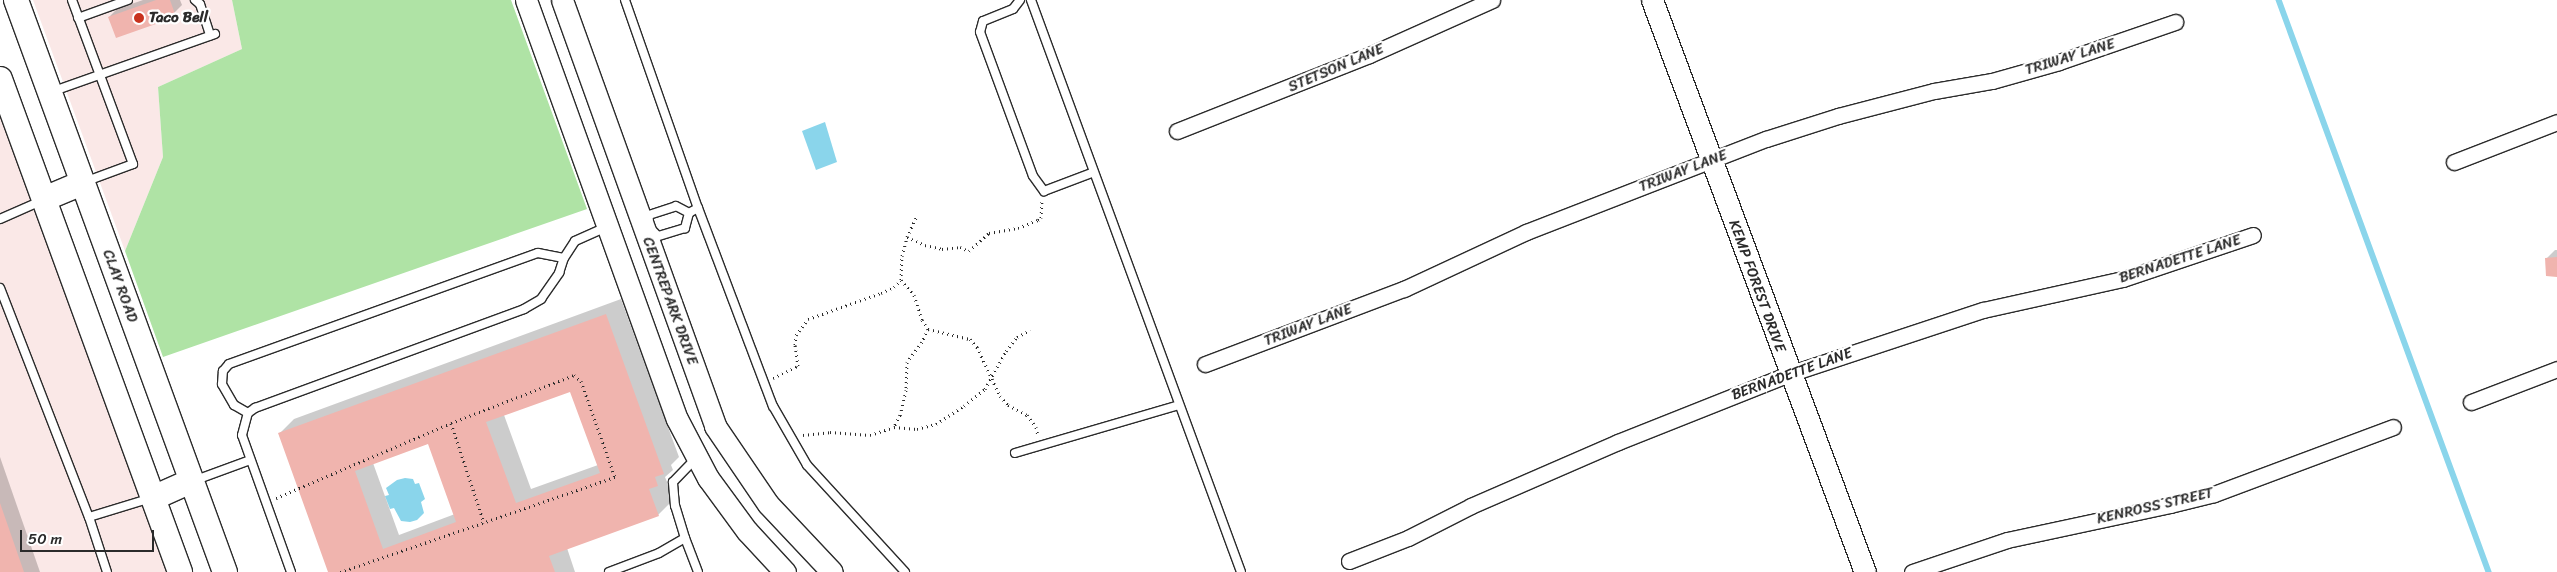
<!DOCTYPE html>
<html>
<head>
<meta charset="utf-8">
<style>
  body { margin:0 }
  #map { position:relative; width:2557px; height:572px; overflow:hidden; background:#fff; font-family:Sriracha,sans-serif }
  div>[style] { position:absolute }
  .built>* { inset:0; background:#fae8e7 }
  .green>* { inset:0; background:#afe3a5 }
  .water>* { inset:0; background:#8ad5eb }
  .shadow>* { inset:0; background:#0003 }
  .stream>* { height:5.5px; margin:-2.75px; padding:0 2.75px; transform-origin:2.75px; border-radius:2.75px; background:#8ad5eb }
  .building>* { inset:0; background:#f0b4ae }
  .path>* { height:3px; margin-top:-1.5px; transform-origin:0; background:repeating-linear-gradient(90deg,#2b2b2b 0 1px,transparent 0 5px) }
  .roads { filter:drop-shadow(1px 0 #2b2b2b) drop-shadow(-1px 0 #2b2b2b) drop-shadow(0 1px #2b2b2b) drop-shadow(0 -1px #2b2b2b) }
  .lane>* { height:8px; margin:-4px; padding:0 4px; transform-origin:4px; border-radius:4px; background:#fff }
  .street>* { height:15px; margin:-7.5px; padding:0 7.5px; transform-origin:7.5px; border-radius:7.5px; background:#fff }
  .secondary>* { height:21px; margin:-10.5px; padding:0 10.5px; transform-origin:10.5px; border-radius:10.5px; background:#fff }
  .primary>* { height:24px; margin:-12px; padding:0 12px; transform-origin:12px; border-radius:12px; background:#fff }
  .dots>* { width:14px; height:14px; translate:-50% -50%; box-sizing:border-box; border:2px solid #fff; border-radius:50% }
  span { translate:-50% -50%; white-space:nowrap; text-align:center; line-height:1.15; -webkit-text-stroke:4.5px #fff; paint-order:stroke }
  .poi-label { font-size:15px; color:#2b2b2b; font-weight:700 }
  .left { translate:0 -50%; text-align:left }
  .street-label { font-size:15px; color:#2b2b2b }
  .scale { position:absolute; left:20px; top:530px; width:134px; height:22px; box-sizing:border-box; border:2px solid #2b2b2b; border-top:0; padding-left:6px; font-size:15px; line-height:18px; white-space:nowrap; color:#2b2b2b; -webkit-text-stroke:4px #fff; paint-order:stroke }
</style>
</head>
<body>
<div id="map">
  <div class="built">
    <div style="clip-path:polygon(33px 0,232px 0,242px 49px,158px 87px,163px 157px,125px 251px)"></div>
    <div style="clip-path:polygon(0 79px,180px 572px,0 572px)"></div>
  </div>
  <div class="green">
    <div style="clip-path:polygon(232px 0,511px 0,587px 209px,163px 357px,125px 251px,163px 157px,158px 87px,242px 49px)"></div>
  </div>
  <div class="water">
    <div style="clip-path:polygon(825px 122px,837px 162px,816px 170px,802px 131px)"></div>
    <div style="clip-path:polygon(405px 478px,413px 479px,415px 484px,419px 483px,425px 499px,421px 502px,424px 513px,417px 520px,410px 522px,401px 521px,394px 508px,390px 509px,385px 496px,389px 495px,386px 488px,397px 480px)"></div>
  </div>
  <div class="shadow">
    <div style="clip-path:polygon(143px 0,180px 0,182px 5px,169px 18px,109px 17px,117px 9px)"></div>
    <div style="clip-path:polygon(2555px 250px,2557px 250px,2557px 275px,2547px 258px)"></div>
    <div style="clip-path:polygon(evenodd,621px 299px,679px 457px,671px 465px,673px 470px,665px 477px,674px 499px,658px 515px,567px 548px,575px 572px,330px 572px,279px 434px,294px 419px,621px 299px,571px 390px,598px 465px,531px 489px,504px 415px,571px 390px,621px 299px,429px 443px,455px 514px,399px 535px,373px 463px,429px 443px)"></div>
    <div style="clip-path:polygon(0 457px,40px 572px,0 572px)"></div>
  </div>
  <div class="stream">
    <div style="left:2279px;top:0;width:609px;rotate:69.84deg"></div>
  </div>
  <div class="building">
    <div style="clip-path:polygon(156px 0,170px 0,175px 14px,169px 16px,170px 19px,116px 38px,108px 17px)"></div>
    <div style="clip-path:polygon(2557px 257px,2557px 277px,2546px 276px,2545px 258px)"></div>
    <div style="clip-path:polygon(evenodd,606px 314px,664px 474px,655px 477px,658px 486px,649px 489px,659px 516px,549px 556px,555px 572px,328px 572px,278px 433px,606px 314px,570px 392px,600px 473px,516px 503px,486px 422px,570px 392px,606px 314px,428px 444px,456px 522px,383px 549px,355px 471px,428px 444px)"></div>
    <div style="clip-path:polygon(0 503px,24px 572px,0 572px)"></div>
  </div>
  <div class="path">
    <div style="left:907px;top:237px;width:20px;rotate:24deg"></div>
    <div style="left:925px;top:245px;width:17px;rotate:13deg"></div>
    <div style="left:942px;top:249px;width:18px;rotate:-6deg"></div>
    <div style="left:960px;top:247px;width:10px;rotate:24deg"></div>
    <div style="left:969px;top:251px;width:27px;rotate:-42deg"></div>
    <div style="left:989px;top:233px;width:29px;rotate:-10deg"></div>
    <div style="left:1018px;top:228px;width:22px;rotate:-22deg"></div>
    <div style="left:1038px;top:220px;width:4px;rotate:-34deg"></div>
    <div style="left:1041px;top:218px;width:17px;rotate:-87deg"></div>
    <div style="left:901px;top:280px;width:24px;rotate:-88deg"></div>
    <div style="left:902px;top:256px;width:20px;rotate:-75deg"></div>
    <div style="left:907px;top:237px;width:23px;rotate:-65deg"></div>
    <div style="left:928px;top:329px;width:43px;rotate:13.4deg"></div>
    <div style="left:970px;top:339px;width:11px;rotate:49deg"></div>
    <div style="left:977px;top:347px;width:54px;rotate:64.9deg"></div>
    <div style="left:1000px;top:396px;width:12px;rotate:48deg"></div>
    <div style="left:1008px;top:405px;width:21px;rotate:28deg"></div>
    <div style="left:1027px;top:415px;width:15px;rotate:53deg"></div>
    <div style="left:1036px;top:427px;width:9px;rotate:77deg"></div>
    <div style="left:773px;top:378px;width:28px;rotate:-26deg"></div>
    <div style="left:798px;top:366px;width:21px;rotate:-98deg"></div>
    <div style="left:795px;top:345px;width:10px;rotate:-84deg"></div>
    <div style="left:796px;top:335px;width:20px;rotate:-53deg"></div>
    <div style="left:808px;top:319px;width:77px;rotate:-19.6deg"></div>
    <div style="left:881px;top:293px;width:14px;rotate:-25deg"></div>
    <div style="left:894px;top:287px;width:10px;rotate:-45deg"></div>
    <div style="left:901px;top:280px;width:20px;rotate:49deg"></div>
    <div style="left:914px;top:295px;width:26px;rotate:72deg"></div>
    <div style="left:922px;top:320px;width:11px;rotate:56deg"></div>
    <div style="left:928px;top:329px;width:14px;rotate:115deg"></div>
    <div style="left:922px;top:342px;width:25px;rotate:127deg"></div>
    <div style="left:907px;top:362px;width:28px;rotate:92deg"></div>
    <div style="left:906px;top:390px;width:26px;rotate:103deg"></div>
    <div style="left:900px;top:415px;width:13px;rotate:117deg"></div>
    <div style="left:451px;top:423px;width:105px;rotate:71.7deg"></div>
    <div style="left:803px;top:435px;width:27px;rotate:-6deg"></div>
    <div style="left:830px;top:432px;width:40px;rotate:4.3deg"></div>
    <div style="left:870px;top:435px;width:25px;rotate:-18deg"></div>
    <div style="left:894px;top:427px;width:23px;rotate:5deg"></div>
    <div style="left:917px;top:429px;width:20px;rotate:-15deg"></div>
    <div style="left:936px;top:424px;width:33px;rotate:-33deg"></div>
    <div style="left:964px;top:406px;width:27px;rotate:-39deg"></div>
    <div style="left:985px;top:389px;width:43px;rotate:-61.1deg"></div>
    <div style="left:1006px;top:351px;width:18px;rotate:-52deg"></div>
    <div style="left:1017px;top:337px;width:15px;rotate:-28deg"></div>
    <div style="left:276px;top:498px;width:190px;rotate:-23.2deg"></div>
    <div style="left:451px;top:423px;width:132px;rotate:-21.3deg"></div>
    <div style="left:574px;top:375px;width:9px;rotate:41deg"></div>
    <div style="left:581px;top:381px;width:102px;rotate:70.5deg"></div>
    <div style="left:615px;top:477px;width:291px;rotate:160.9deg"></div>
  </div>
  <div class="roads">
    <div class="lane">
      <div style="left:72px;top:0;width:175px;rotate:69.6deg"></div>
      <div style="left:133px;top:164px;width:52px;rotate:159.8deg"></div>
      <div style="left:195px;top:0;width:6px;rotate:39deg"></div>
      <div style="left:200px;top:4px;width:33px;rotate:72deg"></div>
      <div style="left:625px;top:0;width:220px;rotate:70.7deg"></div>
      <div style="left:698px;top:208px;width:10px;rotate:151deg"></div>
      <div style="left:1020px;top:0;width:11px;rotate:128deg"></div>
      <div style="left:1013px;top:9px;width:32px;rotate:158deg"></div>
      <div style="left:983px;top:21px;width:11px;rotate:105deg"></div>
      <div style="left:980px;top:32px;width:153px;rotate:69.8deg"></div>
      <div style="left:1033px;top:176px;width:19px;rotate:54deg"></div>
      <div style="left:1044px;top:191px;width:53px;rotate:-20.8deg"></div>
      <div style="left:1031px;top:0;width:609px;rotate:69.84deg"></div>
      <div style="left:78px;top:18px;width:53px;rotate:-19.8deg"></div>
      <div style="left:51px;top:92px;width:174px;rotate:-19.5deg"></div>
      <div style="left:676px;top:206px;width:15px;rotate:28deg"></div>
      <div style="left:689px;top:213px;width:16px;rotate:105deg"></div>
      <div style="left:685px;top:228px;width:28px;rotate:163deg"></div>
      <div style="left:658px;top:236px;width:14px;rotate:-135deg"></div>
      <div style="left:648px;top:226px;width:11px;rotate:-85deg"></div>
      <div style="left:649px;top:215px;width:28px;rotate:-18deg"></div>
      <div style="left:698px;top:208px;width:212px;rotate:69.3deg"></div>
      <div style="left:773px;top:406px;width:68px;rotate:60deg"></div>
      <div style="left:807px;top:465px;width:145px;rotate:47.5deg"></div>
      <div style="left:0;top:219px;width:45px;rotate:-23.7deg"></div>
      <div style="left:0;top:288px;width:246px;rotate:68.8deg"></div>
      <div style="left:89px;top:517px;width:65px;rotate:-17deg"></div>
      <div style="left:248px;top:413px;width:16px;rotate:-150deg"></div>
      <div style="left:234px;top:405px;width:24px;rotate:-120deg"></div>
      <div style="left:222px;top:384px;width:13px;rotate:-86deg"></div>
      <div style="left:223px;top:371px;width:9px;rotate:-49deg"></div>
      <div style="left:229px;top:364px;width:328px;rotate:-19.8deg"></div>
      <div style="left:538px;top:253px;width:26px;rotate:11deg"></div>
      <div style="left:1015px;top:453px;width:171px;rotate:-16.3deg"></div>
      <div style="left:193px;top:481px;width:61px;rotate:-20.2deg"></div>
      <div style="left:89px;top:517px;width:58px;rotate:71.9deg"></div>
      <div style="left:685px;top:538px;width:36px;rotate:69deg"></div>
      <div style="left:291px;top:572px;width:145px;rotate:-109.7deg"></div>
      <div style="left:242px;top:435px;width:23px;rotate:-75deg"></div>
      <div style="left:248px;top:413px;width:9px;rotate:-36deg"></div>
      <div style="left:255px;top:408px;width:287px;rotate:-20.2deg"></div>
      <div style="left:524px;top:309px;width:20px;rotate:-30deg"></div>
      <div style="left:541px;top:299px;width:32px;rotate:-55deg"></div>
      <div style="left:559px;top:273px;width:16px;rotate:-72deg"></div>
      <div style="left:564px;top:258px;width:20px;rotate:-57deg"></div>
      <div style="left:575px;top:241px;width:35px;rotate:-24deg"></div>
      <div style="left:609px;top:572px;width:53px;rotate:-20.8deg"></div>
      <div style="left:659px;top:553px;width:30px;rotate:-30deg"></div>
      <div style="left:685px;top:538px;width:34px;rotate:-107deg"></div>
      <div style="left:675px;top:506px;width:24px;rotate:-95deg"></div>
      <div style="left:673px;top:482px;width:32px;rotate:-46deg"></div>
    </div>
    <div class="street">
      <div style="left:1177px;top:131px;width:206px;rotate:-21.6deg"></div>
      <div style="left:1369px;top:55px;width:135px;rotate:-24.1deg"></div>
      <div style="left:2454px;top:162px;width:110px;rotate:-21.2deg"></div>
      <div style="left:1205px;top:364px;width:213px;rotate:-20.7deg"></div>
      <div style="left:1404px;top:289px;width:135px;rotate:-25deg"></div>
      <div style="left:1526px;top:232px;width:257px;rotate:-21.2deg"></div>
      <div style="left:1766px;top:139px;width:76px;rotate:-17.7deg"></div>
      <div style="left:1838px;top:116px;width:99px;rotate:-14.6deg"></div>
      <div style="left:1934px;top:91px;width:59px;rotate:-9.8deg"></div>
      <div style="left:1992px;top:81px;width:70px;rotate:-15.8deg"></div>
      <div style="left:2059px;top:62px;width:123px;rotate:-19deg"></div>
      <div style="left:2471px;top:402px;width:92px;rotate:-21deg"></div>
      <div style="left:1349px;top:561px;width:63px;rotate:-21.3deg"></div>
      <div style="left:1408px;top:538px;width:71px;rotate:-26.9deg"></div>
      <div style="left:1471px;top:506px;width:160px;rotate:-23.5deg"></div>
      <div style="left:1618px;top:442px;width:184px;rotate:-21.7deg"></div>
      <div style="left:1789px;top:374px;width:204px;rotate:-18.3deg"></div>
      <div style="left:1983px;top:310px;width:143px;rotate:-12.5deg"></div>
      <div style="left:2123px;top:279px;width:137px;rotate:-18.7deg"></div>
      <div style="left:1912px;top:572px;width:100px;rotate:-18.6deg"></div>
      <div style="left:2007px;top:540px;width:167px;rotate:-12.1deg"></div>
      <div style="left:2170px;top:505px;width:45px;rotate:-14deg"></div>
      <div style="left:2214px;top:494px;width:191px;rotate:-20.5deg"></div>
    </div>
    <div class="secondary">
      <div style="left:526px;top:0;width:445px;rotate:70.2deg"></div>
      <div style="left:677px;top:419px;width:67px;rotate:62.3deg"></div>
      <div style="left:708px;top:478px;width:66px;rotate:53.7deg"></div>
      <div style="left:747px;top:531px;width:56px;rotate:47.2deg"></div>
      <div style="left:562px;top:0;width:453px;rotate:70.2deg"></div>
      <div style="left:715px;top:426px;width:94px;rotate:55.8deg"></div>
      <div style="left:768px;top:504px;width:93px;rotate:46.7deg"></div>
      <div style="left:1652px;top:0;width:610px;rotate:69.58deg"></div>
    </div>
    <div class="primary">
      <div style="left:16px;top:0;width:609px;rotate:69.93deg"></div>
      <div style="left:0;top:79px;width:525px;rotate:69.94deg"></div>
      <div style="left:44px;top:199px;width:41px;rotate:-22.8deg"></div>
      <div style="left:153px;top:498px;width:42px;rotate:-24.1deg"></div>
    </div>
  </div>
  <div class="dots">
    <div style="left:139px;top:18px;background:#c8321e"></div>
  </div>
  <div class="poi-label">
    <span class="left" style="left:149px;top:18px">Taco Bell</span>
  </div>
  <div class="street-label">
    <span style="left:2070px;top:57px;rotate:-17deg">TRIWAY LANE</span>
    <span style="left:1336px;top:68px;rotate:-23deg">STETSON LANE</span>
    <span style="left:1683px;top:171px;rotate:-21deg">TRIWAY LANE</span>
    <span style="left:2180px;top:259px;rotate:-18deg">BERNADETTE LANE</span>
    <span style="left:120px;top:286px;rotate:70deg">CLAY ROAD</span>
    <span style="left:1757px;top:286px;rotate:70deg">KEMP FOREST DRIVE</span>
    <span style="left:670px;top:301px;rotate:70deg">CENTREPARK DRIVE</span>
    <span style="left:1308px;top:325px;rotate:-21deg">TRIWAY LANE</span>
    <span style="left:1792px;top:374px;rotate:-20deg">BERNADETTE LANE</span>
    <span style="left:2155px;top:506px;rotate:-13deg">KENROSS STREET</span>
  </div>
  <div class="scale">50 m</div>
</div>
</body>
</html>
